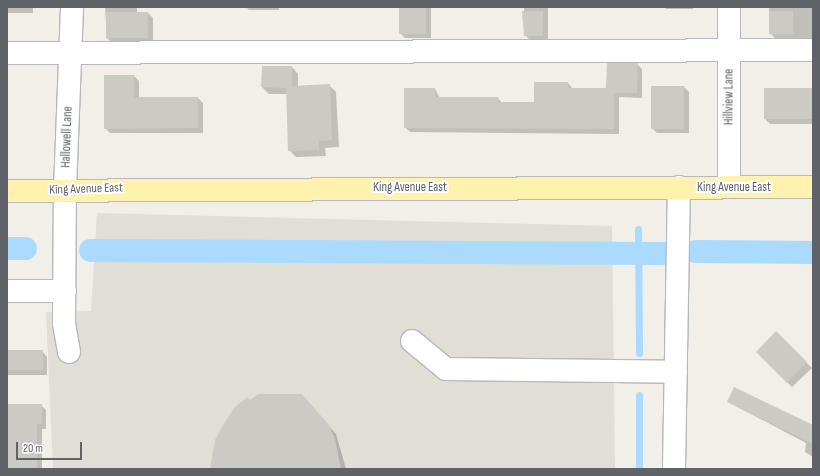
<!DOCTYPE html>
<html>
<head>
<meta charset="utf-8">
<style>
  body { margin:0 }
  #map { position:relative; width:820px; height:476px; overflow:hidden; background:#f1efe8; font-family:"Sofia Sans Condensed",sans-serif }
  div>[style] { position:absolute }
  .education>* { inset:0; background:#e1ded6 }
  .shadow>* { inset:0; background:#0003 }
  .stream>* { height:7px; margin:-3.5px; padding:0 3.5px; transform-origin:3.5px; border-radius:3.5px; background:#aadaff }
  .canal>* { height:23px; margin:-11.5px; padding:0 11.5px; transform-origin:11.5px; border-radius:11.5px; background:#aadaff }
  .building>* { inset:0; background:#cccac5 }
  .roads { filter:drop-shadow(1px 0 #b5b8bc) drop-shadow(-1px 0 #b5b8bc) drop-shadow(0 1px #b5b8bc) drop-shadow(0 -1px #b5b8bc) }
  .minor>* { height:22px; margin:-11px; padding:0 11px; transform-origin:11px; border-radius:11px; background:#fff }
  .major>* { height:22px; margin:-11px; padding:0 11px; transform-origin:11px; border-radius:11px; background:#fff2af }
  span { translate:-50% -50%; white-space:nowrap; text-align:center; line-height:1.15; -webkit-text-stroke:4px #fff; paint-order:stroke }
  .street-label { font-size:13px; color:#5f6368 }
  .frame { position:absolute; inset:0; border:8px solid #5f6368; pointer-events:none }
  .scale { position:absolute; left:16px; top:442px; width:66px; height:18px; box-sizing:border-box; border:2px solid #5f6368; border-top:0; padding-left:5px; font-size:12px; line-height:14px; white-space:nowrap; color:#5f6368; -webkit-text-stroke:3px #fff; paint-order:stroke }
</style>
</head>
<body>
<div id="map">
  <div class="education">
    <div style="clip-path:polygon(97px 213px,612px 226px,615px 469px,53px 469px,46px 312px,91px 311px)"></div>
  </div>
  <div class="shadow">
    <div style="clip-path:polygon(7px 7px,33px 7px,33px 13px,7px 13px)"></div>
    <div style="clip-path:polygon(105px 7px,137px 7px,137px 13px,148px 13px,153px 18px,153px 43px,112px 43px,107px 38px)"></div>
    <div style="clip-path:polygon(246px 7px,279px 7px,279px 10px,249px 10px)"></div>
    <div style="clip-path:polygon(400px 7px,431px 7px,431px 38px,405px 38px,400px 33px)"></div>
    <div style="clip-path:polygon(524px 7px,548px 7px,548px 40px,530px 40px,525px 35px)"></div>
    <div style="clip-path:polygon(664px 7px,693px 7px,693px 9px,666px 9px)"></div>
    <div style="clip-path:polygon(769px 7px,813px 7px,813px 38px,775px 38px,770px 33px)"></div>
    <div style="clip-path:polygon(637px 64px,642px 69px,642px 98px,619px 97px,619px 134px,410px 132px,405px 127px,435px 89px,440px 98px,498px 98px,502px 103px,535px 103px,568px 83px,573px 89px,607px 89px)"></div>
    <div style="clip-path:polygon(292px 67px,298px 74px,298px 87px,329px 85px,336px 92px,339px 147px,325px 148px,326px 156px,296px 157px,289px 150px,287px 94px,269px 94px,262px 87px)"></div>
    <div style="clip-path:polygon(134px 76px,139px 81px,139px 98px,198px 98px,203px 103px,203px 133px,110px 133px,105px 128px)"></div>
    <div style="clip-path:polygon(684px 87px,689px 92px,689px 133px,657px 133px,652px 128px)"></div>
    <div style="clip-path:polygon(813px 89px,813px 124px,770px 124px,765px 119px)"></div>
    <div style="clip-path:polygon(776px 333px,812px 368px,792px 387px,757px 352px)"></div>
    <div style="clip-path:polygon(7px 351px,42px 351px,47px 357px,47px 375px,7px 375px)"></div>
    <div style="clip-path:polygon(250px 401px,309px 403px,336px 434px,346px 469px,212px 469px)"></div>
    <div style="clip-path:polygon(728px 402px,813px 426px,813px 457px,805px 452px,806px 443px)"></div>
    <div style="clip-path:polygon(7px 405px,41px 405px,46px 410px,46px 429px,42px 429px,42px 469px,7px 469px)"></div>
  </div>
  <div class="stream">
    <div style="left:638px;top:229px;width:124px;rotate:89.5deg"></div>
    <div style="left:639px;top:395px;width:74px;rotate:90deg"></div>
  </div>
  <div class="canal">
    <div style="left:7px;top:248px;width:18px"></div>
    <div style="left:90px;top:250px;width:572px;rotate:0.3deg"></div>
    <div style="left:695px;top:251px;width:118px;rotate:0.5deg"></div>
  </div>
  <div class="building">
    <div style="clip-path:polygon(399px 7px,426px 7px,426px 34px,399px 34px)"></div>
    <div style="clip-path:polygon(522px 11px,543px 11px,543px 36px,524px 36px)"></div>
    <div style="clip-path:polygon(769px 11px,793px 11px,793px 34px,769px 34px)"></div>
    <div style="clip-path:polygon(106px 12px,148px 12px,148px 38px,106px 38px)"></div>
    <div style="clip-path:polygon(607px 63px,638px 63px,637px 93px,614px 93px,614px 129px,404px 128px,404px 88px,435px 88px,435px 97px,498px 97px,498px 102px,534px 102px,534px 82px,568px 82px,568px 88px,606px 88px)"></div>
    <div style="clip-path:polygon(262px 66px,292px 66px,292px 86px,330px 84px,332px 140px,319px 141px,319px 150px,288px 151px,286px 88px,261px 87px)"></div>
    <div style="clip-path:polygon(104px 75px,134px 75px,134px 97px,198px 97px,198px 128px,104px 129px)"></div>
    <div style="clip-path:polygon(651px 86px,684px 86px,684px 129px,651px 129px)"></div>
    <div style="clip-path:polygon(764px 88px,813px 88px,813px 119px,764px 119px)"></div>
    <div style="clip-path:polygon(776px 331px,807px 362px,787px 383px,756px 352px)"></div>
    <div style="clip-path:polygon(7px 350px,43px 350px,43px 370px,7px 370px)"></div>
    <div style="clip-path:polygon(734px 387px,813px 425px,813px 444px,727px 402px)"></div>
    <div style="clip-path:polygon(258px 394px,302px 394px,329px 425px,335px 439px,341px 469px,210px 469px,215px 440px,223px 425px,234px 408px,247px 397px,250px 400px)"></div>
    <div style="clip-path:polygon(7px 404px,42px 404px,42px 424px,37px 424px,37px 469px,7px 469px)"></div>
  </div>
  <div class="roads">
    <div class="minor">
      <div style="left:7px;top:53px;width:806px;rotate:-0.21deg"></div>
      <div style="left:729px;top:186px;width:179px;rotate:-90deg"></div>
      <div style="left:7px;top:291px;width:58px"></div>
      <div style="left:412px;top:341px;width:44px;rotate:39.5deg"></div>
      <div style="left:446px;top:369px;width:230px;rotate:0.7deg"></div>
      <div style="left:69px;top:352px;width:29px;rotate:-100deg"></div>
      <div style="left:64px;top:323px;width:133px;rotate:-89.6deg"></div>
      <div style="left:65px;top:190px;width:183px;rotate:-87.8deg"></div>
      <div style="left:674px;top:469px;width:282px;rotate:-89deg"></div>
    </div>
    <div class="major">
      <div style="left:7px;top:191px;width:806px;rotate:-0.28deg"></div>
    </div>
  </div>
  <div class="street-label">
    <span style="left:729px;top:97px;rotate:-90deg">Hillview Lane</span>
    <span style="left:67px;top:137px;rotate:-88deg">Hallowell Lane</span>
    <span style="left:410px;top:187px">King Avenue East</span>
    <span style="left:734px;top:187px">King Avenue East</span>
    <span style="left:86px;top:189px;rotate:-2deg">King Avenue East</span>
  </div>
  <div class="frame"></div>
  <div class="scale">20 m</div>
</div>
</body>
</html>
